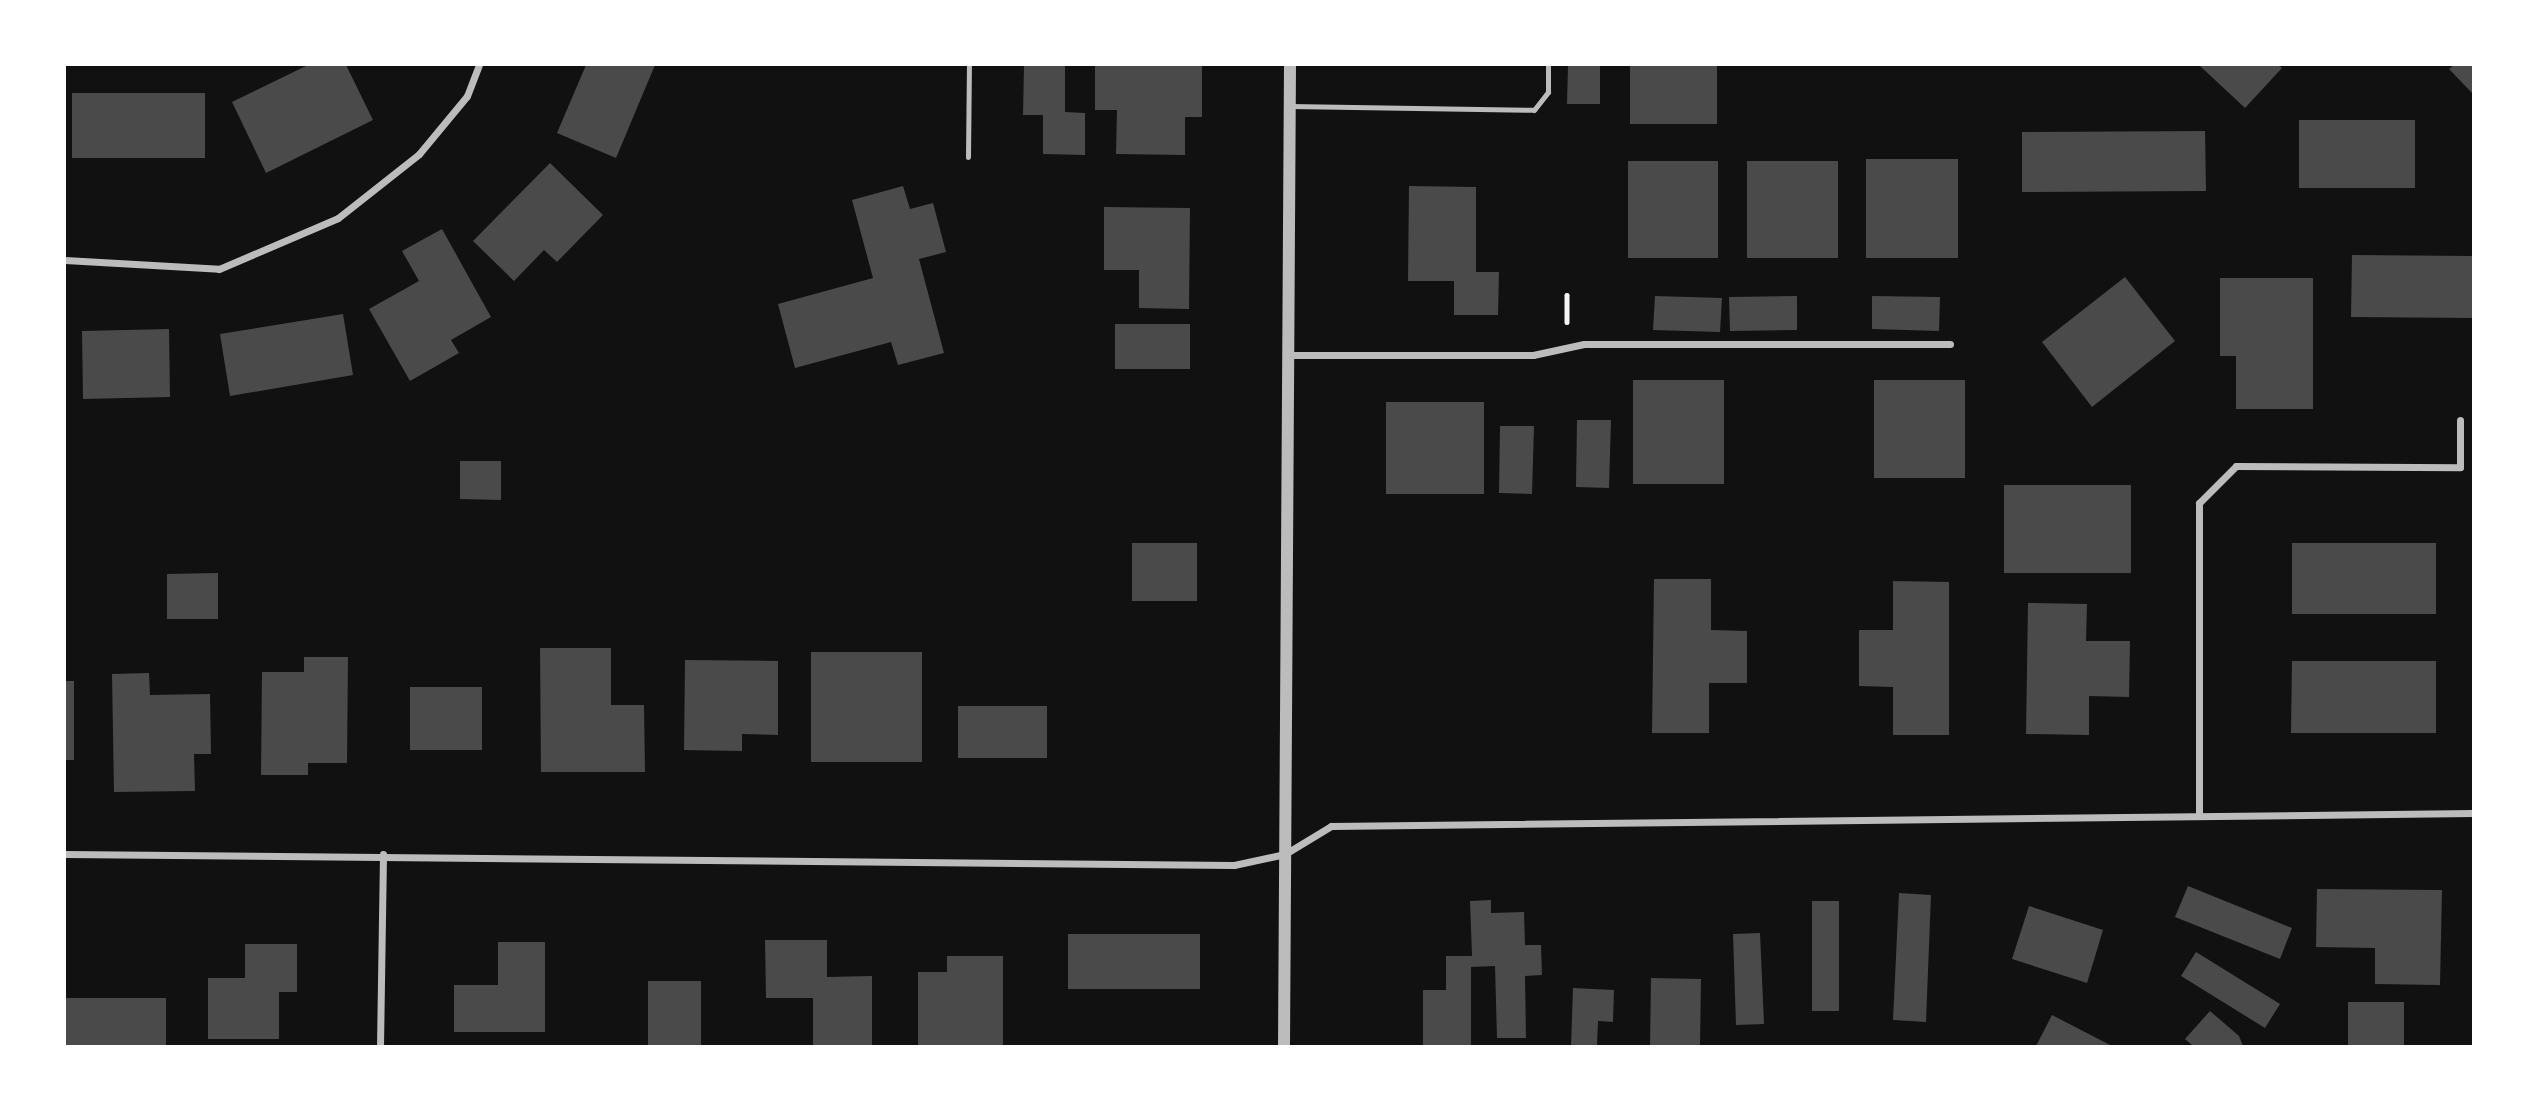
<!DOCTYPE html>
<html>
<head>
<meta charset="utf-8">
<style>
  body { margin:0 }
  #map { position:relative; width:2538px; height:1111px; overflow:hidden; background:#111; font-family:Manrope,sans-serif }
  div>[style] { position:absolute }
  .building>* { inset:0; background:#4a4a4a }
  .path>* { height:4.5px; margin:-2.25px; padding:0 2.25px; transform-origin:2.25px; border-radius:2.25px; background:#f5f5f5 }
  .service>* { height:5px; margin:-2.5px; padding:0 2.5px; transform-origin:2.5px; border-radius:2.5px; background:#bcbcbc }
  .minor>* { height:7px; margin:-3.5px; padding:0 3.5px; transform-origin:3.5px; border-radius:3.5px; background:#bcbcbc }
  .tertiary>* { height:12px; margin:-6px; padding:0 6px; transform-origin:6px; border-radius:6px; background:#bcbcbc }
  span { translate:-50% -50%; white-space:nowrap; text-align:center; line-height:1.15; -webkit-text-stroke:5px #fff; paint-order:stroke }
  .frame { position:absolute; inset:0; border:66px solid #fff; pointer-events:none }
</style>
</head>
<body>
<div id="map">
  <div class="building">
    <div style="clip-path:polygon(308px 65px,346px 65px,373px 120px,266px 173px,232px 102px)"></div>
    <div style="clip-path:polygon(586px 65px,655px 65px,616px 158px,557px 133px)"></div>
    <div style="clip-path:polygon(1024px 65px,1065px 65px,1065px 112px,1085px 113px,1085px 155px,1043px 154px,1043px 115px,1023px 115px)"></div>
    <div style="clip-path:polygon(1095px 65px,1202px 65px,1202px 117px,1185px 117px,1185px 155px,1116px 154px,1117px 110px,1095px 110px)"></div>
    <div style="clip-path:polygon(1568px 65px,1600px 65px,1600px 104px,1567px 104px)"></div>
    <div style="clip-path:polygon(1630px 65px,1717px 65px,1717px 124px,1630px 124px)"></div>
    <div style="clip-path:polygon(2199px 65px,2278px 65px,2282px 68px,2245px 108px)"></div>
    <div style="clip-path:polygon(2454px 65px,2473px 65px,2473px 94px,2449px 69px)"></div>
    <div style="clip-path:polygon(72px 93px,205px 93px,205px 158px,72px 158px)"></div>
    <div style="clip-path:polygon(2299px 120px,2415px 120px,2415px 188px,2299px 188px)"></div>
    <div style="clip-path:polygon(2205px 131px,2206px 191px,2022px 192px,2022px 132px)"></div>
    <div style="clip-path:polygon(1866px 159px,1958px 159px,1958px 258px,1866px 258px)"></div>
    <div style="clip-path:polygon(1628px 161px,1718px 161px,1718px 258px,1628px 258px)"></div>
    <div style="clip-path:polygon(1747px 161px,1838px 161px,1838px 258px,1747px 258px)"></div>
    <div style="clip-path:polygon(550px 163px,603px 215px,557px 262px,544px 250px,514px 281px,473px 241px)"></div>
    <div style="clip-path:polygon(903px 186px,910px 209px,933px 203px,946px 252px,919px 259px,944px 353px,898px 365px,891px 342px,795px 368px,778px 304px,873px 278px,852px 200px)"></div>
    <div style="clip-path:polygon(1409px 186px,1476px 187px,1476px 272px,1499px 272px,1498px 315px,1454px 315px,1454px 281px,1408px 281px)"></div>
    <div style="clip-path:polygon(1104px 207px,1190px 208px,1189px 309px,1139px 308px,1139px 270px,1104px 270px)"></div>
    <div style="clip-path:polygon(442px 229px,491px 317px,451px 340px,459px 353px,410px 381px,369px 309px,419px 281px,402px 251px)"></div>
    <div style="clip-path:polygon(2352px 255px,2473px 256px,2473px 318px,2351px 317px)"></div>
    <div style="clip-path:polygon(2125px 277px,2175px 341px,2092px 407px,2042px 342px)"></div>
    <div style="clip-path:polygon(2220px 278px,2313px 278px,2313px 409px,2236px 409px,2236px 356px,2220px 356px)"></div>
    <div style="clip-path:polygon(1655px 296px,1722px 298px,1720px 332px,1653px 330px)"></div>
    <div style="clip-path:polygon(1797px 296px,1797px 330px,1730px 331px,1729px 297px)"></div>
    <div style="clip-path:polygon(1872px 296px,1940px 297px,1939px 331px,1872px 329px)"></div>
    <div style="clip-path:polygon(343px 314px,353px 375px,230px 396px,220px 334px)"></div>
    <div style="clip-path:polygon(1115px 324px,1190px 324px,1190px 369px,1115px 369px)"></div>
    <div style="clip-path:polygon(169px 329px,170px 397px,83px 399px,82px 331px)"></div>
    <div style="clip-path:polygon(1633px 380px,1724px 380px,1724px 484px,1633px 484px)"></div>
    <div style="clip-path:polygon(1874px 380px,1965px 380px,1965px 478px,1874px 478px)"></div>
    <div style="clip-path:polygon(1386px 402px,1484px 402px,1484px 494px,1386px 494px)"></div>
    <div style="clip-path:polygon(1577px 420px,1611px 420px,1609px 488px,1576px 487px)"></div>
    <div style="clip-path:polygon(1500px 426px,1534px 426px,1532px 494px,1499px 493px)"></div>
    <div style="clip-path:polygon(460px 461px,501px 461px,501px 500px,460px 499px)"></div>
    <div style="clip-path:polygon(2004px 485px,2131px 485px,2131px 573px,2004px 573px)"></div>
    <div style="clip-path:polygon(1132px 543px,1197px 543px,1197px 601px,1132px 601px)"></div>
    <div style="clip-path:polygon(2292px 543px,2436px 543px,2436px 614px,2292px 614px)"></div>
    <div style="clip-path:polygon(218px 573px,218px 619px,167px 619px,167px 574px)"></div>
    <div style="clip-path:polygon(1654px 579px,1711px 579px,1711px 630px,1747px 631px,1747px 683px,1709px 683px,1709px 733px,1652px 733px)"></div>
    <div style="clip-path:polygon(1893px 581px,1949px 582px,1949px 735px,1893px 735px,1893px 687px,1859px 686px,1859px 630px,1893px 630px)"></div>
    <div style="clip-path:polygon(2028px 603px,2087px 604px,2086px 641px,2130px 641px,2129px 697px,2089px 696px,2089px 735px,2026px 734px)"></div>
    <div style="clip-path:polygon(540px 648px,611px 648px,611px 705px,644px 705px,645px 772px,541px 772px)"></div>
    <div style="clip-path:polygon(811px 652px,922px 652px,922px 762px,811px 762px)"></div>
    <div style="clip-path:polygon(304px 657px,348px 657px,347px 763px,308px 763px,308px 775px,261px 775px,262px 672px,304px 672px)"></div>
    <div style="clip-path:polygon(685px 660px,778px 661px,778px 735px,742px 734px,742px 751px,684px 750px)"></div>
    <div style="clip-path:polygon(2292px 661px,2436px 661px,2436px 733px,2291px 733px)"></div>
    <div style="clip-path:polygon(149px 673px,150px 695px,210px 694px,211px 754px,194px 754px,195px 791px,114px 792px,112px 674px)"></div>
    <div style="clip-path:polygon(65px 681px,74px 681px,74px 760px,65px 760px)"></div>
    <div style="clip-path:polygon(410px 687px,482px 687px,482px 750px,410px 750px)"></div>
    <div style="clip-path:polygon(958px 706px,1047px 706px,1047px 758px,958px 758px)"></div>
    <div style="clip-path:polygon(2188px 886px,2292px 928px,2280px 959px,2175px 917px)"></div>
    <div style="clip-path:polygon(2317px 889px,2442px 890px,2440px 985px,2375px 984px,2375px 948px,2316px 947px)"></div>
    <div style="clip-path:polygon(1899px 893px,1931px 895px,1926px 1022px,1893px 1020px)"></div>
    <div style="clip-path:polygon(1491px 900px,1491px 913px,1524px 912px,1525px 945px,1541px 945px,1542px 975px,1525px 976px,1526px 1038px,1497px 1038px,1495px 966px,1471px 967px,1471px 1046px,1423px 1046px,1423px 990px,1446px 990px,1446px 956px,1472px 956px,1470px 901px)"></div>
    <div style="clip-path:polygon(1812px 901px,1839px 901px,1839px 1011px,1812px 1011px)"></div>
    <div style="clip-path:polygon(2029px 906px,2103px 930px,2087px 983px,2012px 959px)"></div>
    <div style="clip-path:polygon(1760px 933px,1764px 1024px,1736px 1025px,1733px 934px)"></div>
    <div style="clip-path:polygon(1068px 934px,1200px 934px,1200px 989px,1068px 989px)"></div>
    <div style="clip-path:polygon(765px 940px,827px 940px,827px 977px,872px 976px,872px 1046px,813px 1046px,813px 998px,766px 998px)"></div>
    <div style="clip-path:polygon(498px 942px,545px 942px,545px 1032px,454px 1032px,454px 985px,498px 985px)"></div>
    <div style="clip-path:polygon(245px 944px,297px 944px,297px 992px,279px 992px,279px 1039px,208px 1039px,208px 978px,245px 978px)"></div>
    <div style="clip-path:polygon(2196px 952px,2280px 1004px,2265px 1028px,2181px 976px)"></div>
    <div style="clip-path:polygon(947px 956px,1003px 956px,1003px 1046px,918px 1046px,918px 972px,947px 972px)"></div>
    <div style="clip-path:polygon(1651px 978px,1701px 979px,1700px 1046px,1650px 1046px)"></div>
    <div style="clip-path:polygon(648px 981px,701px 981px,701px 1046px,648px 1046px)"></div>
    <div style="clip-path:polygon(1573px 988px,1614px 990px,1613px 1022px,1598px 1021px,1597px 1046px,1571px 1046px)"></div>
    <div style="clip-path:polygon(65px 998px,166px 998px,166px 1046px,65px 1046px)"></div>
    <div style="clip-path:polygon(2348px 1002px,2404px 1002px,2404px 1046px,2348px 1046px)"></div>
    <div style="clip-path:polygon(2210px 1011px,2239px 1036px,2243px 1046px,2193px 1046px,2185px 1039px)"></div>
    <div style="clip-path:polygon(2052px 1015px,2112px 1046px,2036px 1046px)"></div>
  </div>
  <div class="path">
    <div style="left:1567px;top:295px;width:27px;rotate:90deg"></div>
  </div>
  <div class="service">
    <div style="left:1290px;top:106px;width:244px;rotate:0.9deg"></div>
    <div style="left:1534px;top:110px;width:23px;rotate:-52deg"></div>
    <div style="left:1548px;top:92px;width:27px;rotate:-90deg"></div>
    <div style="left:968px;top:157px;width:92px;rotate:-89.4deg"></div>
  </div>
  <div class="minor">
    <div style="left:65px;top:260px;width:154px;rotate:3.3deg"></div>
    <div style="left:219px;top:269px;width:129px;rotate:-23.2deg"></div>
    <div style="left:338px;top:218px;width:103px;rotate:-38.3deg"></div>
    <div style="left:419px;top:154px;width:75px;rotate:-50.4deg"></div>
    <div style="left:467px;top:96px;width:33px;rotate:-69deg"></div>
    <div style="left:1288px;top:355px;width:245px"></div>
    <div style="left:1533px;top:355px;width:52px;rotate:-12.2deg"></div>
    <div style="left:1584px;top:344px;width:366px"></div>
    <div style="left:2199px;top:815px;width:312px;rotate:-90deg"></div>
    <div style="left:2199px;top:503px;width:52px;rotate:-45deg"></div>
    <div style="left:2236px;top:466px;width:224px;rotate:0.3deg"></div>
    <div style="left:2460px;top:467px;width:47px;rotate:-90deg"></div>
    <div style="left:65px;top:854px;width:1169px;rotate:0.54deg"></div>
    <div style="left:1234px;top:865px;width:52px;rotate:-12.2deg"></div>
    <div style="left:1285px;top:854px;width:54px;rotate:-31.3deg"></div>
    <div style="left:1331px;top:826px;width:1142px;rotate:-0.65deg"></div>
    <div style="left:380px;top:1046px;width:192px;rotate:-89.1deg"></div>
  </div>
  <div class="tertiary">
    <div style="left:1284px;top:1046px;width:981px;rotate:-89.65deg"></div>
  </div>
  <div class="frame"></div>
</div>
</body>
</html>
